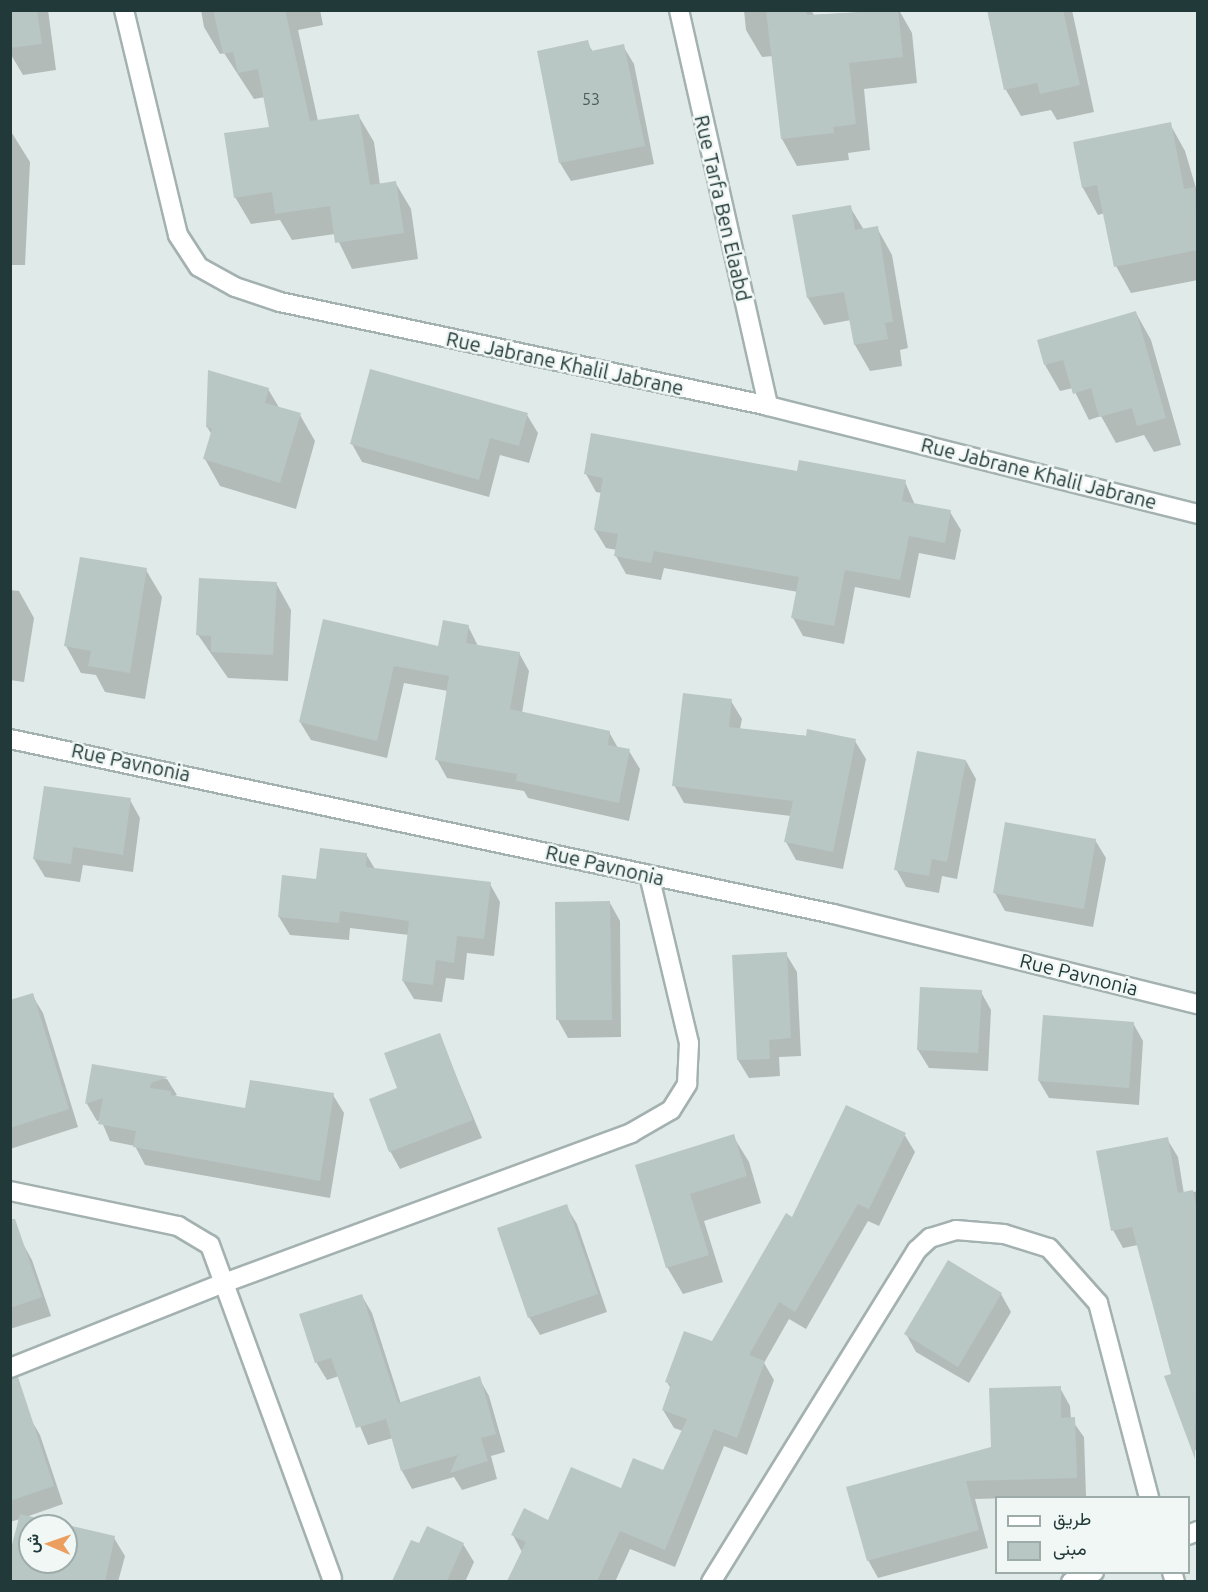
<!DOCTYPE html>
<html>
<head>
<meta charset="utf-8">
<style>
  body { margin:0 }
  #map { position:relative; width:1208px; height:1592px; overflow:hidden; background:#e0eae8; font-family:Ubuntu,Vazirmatn,sans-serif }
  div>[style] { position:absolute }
  .shadow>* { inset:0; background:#0003 }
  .building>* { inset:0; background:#b8c7c4 }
  .roads { filter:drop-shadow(2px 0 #a3b1b0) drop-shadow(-2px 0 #a3b1b0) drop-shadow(0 2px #a3b1b0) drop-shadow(0 -2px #a3b1b0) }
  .street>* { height:18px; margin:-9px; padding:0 9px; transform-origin:9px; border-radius:9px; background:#fff }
  .secondary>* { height:18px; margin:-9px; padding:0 9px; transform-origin:9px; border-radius:9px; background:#fff }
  span { translate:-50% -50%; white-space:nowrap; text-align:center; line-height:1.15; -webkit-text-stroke:5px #f0f7f5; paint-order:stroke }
  .number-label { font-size:16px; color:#475c5b }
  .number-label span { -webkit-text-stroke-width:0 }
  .street-label { font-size:20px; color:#213938 }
  .frame { position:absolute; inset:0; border:12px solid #213938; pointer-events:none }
  .legend { position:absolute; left:995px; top:1496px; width:195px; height:78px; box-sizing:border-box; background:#f0f7f5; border:2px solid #9daba9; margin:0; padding:8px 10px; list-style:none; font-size:18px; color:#213938 }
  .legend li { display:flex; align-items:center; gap:12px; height:30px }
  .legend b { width:30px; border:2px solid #9daba9 }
  .north { position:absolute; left:18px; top:1514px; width:60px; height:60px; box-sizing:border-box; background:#f0f7f5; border:2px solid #9daba9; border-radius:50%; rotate:272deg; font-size:16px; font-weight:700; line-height:24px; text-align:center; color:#213938 }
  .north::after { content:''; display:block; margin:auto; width:21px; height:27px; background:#eb9e5d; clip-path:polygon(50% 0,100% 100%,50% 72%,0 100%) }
</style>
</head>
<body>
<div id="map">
  <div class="shadow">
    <div style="clip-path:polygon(10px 10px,48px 10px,56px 70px,23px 75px,10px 53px)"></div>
    <div style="clip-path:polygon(201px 10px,320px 10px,323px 25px,298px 30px,318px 121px,358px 115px,374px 142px,380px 185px,395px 182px,411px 209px,418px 259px,352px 269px,335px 234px,292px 240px,280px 220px,251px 224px,235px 197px,270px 128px,265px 97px,254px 99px,224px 53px,220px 54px,204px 27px)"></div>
    <div style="clip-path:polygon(744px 10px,811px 10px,814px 15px,899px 10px,912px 33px,917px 83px,864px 89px,870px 150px,848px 153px,849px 160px,797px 166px,782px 139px,773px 56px,762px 57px,746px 30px)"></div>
    <div style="clip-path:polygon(989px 10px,1072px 10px,1094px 112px,1057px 120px,1051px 110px,1021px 116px,1006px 90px)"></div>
    <div style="clip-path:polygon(587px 42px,593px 52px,623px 46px,634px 64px,654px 164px,571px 181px,560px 163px)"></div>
    <div style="clip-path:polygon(1170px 124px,1185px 151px,1198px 195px,1198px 280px,1131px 293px,1116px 266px,1105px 213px,1098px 215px,1083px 188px,1074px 143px)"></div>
    <div style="clip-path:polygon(10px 130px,30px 162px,25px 265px,10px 265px)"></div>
    <div style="clip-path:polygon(850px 207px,864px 230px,877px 228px,892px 255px,908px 348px,900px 350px,902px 366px,870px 371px,855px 345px,851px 320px,824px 325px,808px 298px,794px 216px)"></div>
    <div style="clip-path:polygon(1136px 313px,1151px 340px,1181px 445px,1154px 452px,1144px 435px,1116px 443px,1101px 416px,1089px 420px,1073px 388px,1060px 391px,1045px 365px)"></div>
    <div style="clip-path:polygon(268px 389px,280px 409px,300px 415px,315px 441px,296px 509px,220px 486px,205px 459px,212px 435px,207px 427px)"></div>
    <div style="clip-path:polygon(527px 415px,538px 433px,529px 463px,500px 455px,489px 497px,362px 462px,352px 444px)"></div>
    <div style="clip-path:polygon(798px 473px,905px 482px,915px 505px,950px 512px,961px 530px,955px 560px,919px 553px,910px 598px,855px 587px,844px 644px,803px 636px,793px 618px,798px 592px,664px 568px,661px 580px,626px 574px,616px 556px,617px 550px,606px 548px,595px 530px,602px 493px,596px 492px,586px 474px)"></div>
    <div style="clip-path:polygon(146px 570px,162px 597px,145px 699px,105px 692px,96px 675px,81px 673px,66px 646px)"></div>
    <div style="clip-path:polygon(276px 583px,291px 610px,288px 681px,228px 678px,198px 635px)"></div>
    <div style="clip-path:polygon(10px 590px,19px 591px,34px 618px,24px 682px,10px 680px)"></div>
    <div style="clip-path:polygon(324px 620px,439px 648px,468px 626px,478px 646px,519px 653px,529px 671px,522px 713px,609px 732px,618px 748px,629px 751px,640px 769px,629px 821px,528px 798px,524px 791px,447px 778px,437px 760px,448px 691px,404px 683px,387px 758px,311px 740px,300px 722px)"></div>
    <div style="clip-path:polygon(731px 701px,742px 719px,740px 729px,855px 741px,866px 759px,843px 869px,796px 860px,786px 842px,791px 816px,684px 803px,674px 785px)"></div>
    <div style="clip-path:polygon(966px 761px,976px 779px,957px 879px,942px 876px,939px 893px,906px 887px,896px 869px)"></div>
    <div style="clip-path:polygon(130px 800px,140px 818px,133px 872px,83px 865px,80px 882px,45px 877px,34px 859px)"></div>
    <div style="clip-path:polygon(1095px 840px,1106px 858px,1093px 927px,1005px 911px,995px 893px)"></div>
    <div style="clip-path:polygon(366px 854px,375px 869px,490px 884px,500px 902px,494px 956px,467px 953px,464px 980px,446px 978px,442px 1002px,414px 999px,403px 981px,409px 935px,350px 928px,349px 940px,290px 935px,279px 917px,318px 880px)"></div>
    <div style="clip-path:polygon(610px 903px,620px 921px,621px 1037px,568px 1038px,558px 1020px,556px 904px)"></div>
    <div style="clip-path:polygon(786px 954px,797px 972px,801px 1056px,779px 1057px,780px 1076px,749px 1078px,738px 1060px)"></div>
    <div style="clip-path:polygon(981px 992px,991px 1010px,988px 1071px,929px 1068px,918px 1050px)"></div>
    <div style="clip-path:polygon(32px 995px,43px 1013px,78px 1127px,10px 1149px,10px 1002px)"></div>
    <div style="clip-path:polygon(1133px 1023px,1143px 1041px,1139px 1105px,1049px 1098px,1039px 1081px)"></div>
    <div style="clip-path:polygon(439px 1035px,482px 1138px,400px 1169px,390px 1151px,399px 1089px)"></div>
    <div style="clip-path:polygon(94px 1066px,167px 1079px,177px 1095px,172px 1097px,246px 1110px,333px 1095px,344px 1113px,330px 1198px,145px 1165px,135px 1146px,110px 1141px,101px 1120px,97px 1121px,87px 1104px)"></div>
    <div style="clip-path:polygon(904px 1134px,915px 1152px,879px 1226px,868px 1221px,806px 1329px,789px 1319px,764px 1363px,774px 1380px,747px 1455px,724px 1446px,675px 1567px,630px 1549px,615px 1582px,510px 1582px,522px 1552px,513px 1535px,664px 1472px,683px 1431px,674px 1428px,663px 1410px,671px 1389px,667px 1382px,713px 1343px,793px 1219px)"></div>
    <div style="clip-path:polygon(733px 1136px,749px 1162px,761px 1203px,704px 1221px,723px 1282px,683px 1294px,667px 1267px,636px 1166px)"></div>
    <div style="clip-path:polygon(1167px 1139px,1178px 1157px,1184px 1194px,1198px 1191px,1198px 1454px,1188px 1438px,1138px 1245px,1123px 1248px,1113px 1230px)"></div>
    <div style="clip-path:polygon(566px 1206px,577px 1224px,607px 1312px,540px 1335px,529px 1317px)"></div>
    <div style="clip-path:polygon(22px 1242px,32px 1260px,51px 1316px,10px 1329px,10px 1246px)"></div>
    <div style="clip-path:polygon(1001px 1294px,1011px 1312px,969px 1383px,916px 1352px,906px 1334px)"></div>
    <div style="clip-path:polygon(362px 1296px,372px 1313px,401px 1404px,479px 1378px,489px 1396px,505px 1452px,491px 1456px,497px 1479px,462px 1490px,454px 1477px,412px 1489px,402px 1471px,393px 1438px,368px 1445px,339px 1376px,327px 1380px,316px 1362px)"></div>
    <div style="clip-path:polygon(1060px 1388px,1070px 1406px,1071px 1419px,1084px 1437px,1086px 1496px,975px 1499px,988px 1548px,878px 1578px,868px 1560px)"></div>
    <div style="clip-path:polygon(30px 1418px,40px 1435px,63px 1504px,26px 1517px,30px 1526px,30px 1562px,66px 1562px,66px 1526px,114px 1538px,125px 1556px,118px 1582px,10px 1582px,10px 1559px,20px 1519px,10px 1522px,10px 1424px)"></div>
    <div style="clip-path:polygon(411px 1542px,420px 1545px,463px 1544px,474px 1562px,465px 1582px,394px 1582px)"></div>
  </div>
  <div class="building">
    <div style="clip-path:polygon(10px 10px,37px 10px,42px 44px,10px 48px)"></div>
    <div style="clip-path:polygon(213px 10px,285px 10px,310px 121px,359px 114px,370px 185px,396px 181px,404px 233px,335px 243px,330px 206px,275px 214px,272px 192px,234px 198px,224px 133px,269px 127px,258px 69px,238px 73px,233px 52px,223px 54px)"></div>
    <div style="clip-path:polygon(766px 10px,806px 10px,807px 15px,898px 10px,903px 57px,849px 63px,856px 124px,833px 127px,834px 133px,781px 139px)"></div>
    <div style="clip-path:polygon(987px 10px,1063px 10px,1080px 85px,1040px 94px,1037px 83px,1004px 90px)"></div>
    <div style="clip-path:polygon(588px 40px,591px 51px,624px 44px,645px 146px,559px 163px,537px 51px)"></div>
    <div style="clip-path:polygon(1171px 122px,1184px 189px,1195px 187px,1197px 250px,1114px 267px,1097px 185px,1082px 188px,1073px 142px)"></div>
    <div style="clip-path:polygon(851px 205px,855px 230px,878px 226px,893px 322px,885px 323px,888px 339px,854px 345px,844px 292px,807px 298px,792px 215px)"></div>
    <div style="clip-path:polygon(1136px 311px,1166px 418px,1137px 426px,1132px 408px,1099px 417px,1091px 388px,1073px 394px,1063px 360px,1044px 365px,1037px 340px)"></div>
    <div style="clip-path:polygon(370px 369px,528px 413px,519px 446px,490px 438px,479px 480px,350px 444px)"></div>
    <div style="clip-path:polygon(208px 370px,269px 388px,265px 403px,301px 413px,280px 483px,203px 459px,212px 429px,206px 427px)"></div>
    <div style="clip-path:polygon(591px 433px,797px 471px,799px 460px,906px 480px,902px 501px,951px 510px,945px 543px,909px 536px,900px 580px,845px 570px,834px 626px,791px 618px,799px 577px,654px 551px,651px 563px,614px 556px,618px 534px,594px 530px,603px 478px,584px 474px)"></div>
    <div style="clip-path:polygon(80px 557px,147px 568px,130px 673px,88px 666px,91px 651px,64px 646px)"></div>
    <div style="clip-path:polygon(199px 578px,277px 582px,273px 655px,211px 652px,211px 636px,196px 635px)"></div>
    <div style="clip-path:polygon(323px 619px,438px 646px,443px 620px,469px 625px,466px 643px,520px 652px,510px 709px,610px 731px,608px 745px,630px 749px,619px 803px,516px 781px,517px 774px,435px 760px,449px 676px,394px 666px,377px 741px,299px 722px)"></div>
    <div style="clip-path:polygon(683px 693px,732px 699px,729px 727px,806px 736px,807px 729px,856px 739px,833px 852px,784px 842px,793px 801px,672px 786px)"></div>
    <div style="clip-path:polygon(917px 751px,966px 760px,947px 862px,932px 859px,929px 876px,894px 870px)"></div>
    <div style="clip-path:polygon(44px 786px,131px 798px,123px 855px,73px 847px,71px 864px,33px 859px)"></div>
    <div style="clip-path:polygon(1005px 822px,1096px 839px,1084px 909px,993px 893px)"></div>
    <div style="clip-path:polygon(320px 848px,367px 853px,366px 867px,491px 882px,484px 939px,457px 936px,454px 963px,436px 960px,433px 985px,402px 981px,409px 921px,340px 911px,339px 923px,278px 917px,282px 875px,316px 879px)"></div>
    <div style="clip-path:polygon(610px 901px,612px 1020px,556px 1020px,555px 902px)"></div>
    <div style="clip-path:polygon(787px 952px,791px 1038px,769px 1040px,770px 1059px,737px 1060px,732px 955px)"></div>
    <div style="clip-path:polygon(920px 987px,982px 990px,978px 1053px,917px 1050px)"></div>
    <div style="clip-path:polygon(33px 993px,69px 1109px,10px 1128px,10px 1000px)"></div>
    <div style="clip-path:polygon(1043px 1015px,1134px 1022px,1129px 1088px,1038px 1081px)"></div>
    <div style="clip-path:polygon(440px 1033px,473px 1120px,389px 1152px,369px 1099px,397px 1088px,384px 1053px)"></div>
    <div style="clip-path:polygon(92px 1064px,168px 1077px,151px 1083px,150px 1088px,171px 1091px,171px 1095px,245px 1108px,250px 1080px,334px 1093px,320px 1181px,133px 1147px,136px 1131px,98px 1124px,103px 1098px,85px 1104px)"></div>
    <div style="clip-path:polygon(846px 1105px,906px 1133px,869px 1209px,858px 1204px,795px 1312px,779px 1302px,749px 1355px,765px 1361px,737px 1438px,714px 1429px,665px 1550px,620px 1531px,597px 1581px,507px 1581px,526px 1542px,511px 1535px,524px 1508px,548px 1520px,571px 1467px,621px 1488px,633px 1458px,663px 1470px,687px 1419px,662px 1410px,671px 1384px,665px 1382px,684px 1331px,712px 1341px,786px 1213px,792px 1217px)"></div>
    <div style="clip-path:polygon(734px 1134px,747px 1176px,690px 1194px,709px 1255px,666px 1268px,635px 1165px)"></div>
    <div style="clip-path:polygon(1168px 1137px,1178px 1193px,1193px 1190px,1197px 1211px,1195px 1459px,1164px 1376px,1171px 1374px,1132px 1227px,1111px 1231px,1096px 1151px)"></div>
    <div style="clip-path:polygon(567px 1204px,598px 1294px,528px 1318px,497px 1228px)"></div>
    <div style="clip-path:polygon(10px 1219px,15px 1219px,42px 1297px,10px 1308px)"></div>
    <div style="clip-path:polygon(948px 1260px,1002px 1293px,958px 1367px,904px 1334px)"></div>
    <div style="clip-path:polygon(362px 1294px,398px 1403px,480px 1376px,496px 1434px,481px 1438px,488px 1461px,450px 1473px,458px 1455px,401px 1471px,386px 1419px,356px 1428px,331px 1358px,315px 1363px,299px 1314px)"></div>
    <div style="clip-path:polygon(18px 1377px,54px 1486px,10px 1501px,10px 1379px)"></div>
    <div style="clip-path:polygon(1061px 1386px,1061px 1418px,1075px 1417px,1077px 1478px,966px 1481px,979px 1530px,867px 1561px,846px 1487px,991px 1447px,989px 1388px)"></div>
    <div style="clip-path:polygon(evenodd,20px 1514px,115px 1536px,105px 1581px,10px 1581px,10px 1552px,20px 1514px,30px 1526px,66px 1526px,66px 1562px,30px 1562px,30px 1526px)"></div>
    <div style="clip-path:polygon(427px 1526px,464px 1543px,447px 1581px,392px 1581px,411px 1540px,419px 1543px)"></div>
  </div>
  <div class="roads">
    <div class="street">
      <div style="left:124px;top:10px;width:231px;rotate:76.5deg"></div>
      <div style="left:178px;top:235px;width:38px;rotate:57deg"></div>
      <div style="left:199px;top:267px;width:41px;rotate:29.1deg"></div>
      <div style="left:235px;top:287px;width:47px;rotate:18.4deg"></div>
      <div style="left:280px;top:302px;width:499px;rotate:12deg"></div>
      <div style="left:768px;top:406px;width:443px;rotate:14.1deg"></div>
      <div style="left:679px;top:10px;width:406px;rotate:77.3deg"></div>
      <div style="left:10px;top:739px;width:841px;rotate:12deg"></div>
      <div style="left:833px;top:914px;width:376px;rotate:13.9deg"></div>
      <div style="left:10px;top:1191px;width:172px;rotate:11.8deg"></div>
      <div style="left:178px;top:1226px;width:37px;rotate:31deg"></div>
      <div style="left:210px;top:1245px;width:355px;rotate:69.9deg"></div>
      <div style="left:10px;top:1368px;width:230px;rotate:-21.7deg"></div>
      <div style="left:224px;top:1283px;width:434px;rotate:-20.2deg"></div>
      <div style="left:631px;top:1133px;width:46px;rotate:-29.9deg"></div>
      <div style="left:671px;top:1110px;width:31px;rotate:-58deg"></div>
      <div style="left:687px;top:1084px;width:41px;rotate:-87.2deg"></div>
      <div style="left:689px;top:1043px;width:173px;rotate:-103.4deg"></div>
      <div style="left:1172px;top:1572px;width:10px;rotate:73deg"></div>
      <div style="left:711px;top:1582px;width:391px;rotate:-58.2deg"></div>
      <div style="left:917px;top:1250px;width:18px;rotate:-43deg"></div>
      <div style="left:930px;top:1238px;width:27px;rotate:-17deg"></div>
      <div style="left:956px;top:1230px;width:48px;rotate:4.8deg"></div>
      <div style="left:1004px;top:1234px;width:47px;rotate:17.3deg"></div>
      <div style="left:1049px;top:1248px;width:74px;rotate:48.3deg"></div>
      <div style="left:1098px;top:1303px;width:202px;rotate:75.3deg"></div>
    </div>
    <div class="secondary">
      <div style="left:1188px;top:1535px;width:11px;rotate:-22deg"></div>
      <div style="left:1071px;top:1582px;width:25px;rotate:-23deg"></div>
    </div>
  </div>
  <div class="number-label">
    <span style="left:591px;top:99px">53</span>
  </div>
  <div class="street-label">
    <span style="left:723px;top:208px;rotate:77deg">Rue Tarfa Ben Elaabd</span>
    <span style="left:565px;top:363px;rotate:12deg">Rue Jabrane Khalil Jabrane</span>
    <span style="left:1039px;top:473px;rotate:14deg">Rue Jabrane Khalil Jabrane</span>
    <span style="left:131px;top:762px;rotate:12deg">Rue Pavnonia</span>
    <span style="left:605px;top:865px;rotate:13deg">Rue Pavnonia</span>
    <span style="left:1079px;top:974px;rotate:14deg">Rue Pavnonia</span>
  </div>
  <div class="frame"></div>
  <ul class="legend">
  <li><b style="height:8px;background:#fff"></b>طريق</li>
  <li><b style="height:16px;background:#b8c7c4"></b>مبنى</li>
  </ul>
  <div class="north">ش</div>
</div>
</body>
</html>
